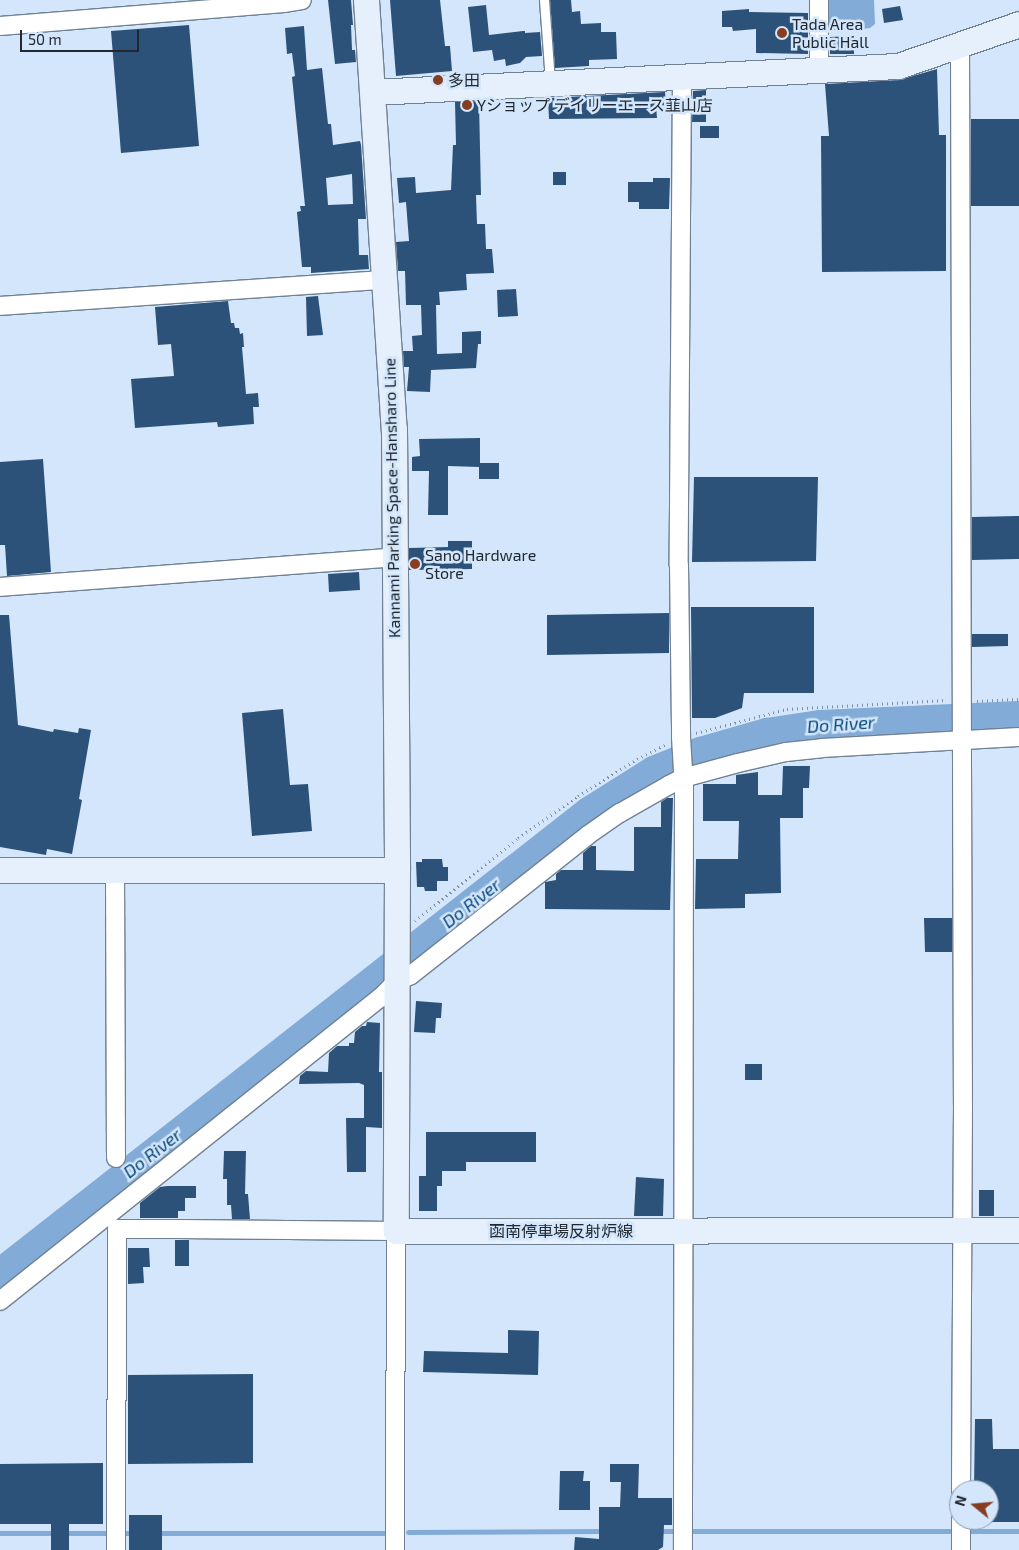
<!DOCTYPE html>
<html>
<head>
<meta charset="utf-8">
<style>
  body { margin:0 }
  #map { position:relative; width:1019px; height:1550px; overflow:hidden; background:#d3e6fb; font-family:"Exo 2","Noto Sans JP",sans-serif }
  div>[style] { position:absolute }
  .water>* { inset:0; background:#82abd7 }
  .stream>* { height:5px; margin:-2.5px; padding:0 2.5px; transform-origin:2.5px; border-radius:2.5px; background:#82abd7 }
  .river>* { height:29px; margin:-14.5px; padding:0 14.5px; transform-origin:14.5px; border-radius:14.5px; background:#82abd7 }
  .building>* { inset:0; background:#2c5279 }
  .path>* { height:3px; margin-top:-1.5px; transform-origin:0; background:repeating-linear-gradient(90deg,#808e9d 0 1px,transparent 0 5px) }
  .roads { filter:drop-shadow(1px 0 #708193) drop-shadow(-1px 0 #708193) drop-shadow(0 1px #708193) drop-shadow(0 -1px #708193) }
  .lane>* { height:9px; margin:-4.5px; padding:0 4.5px; transform-origin:4.5px; border-radius:4.5px; background:#fff }
  .street>* { height:18px; margin:-9px; padding:0 9px; transform-origin:9px; border-radius:9px; background:#fff }
  .secondary>* { height:25px; margin:-12.5px; padding:0 12.5px; transform-origin:12.5px; border-radius:12.5px; background:#e5f0fc }
  .dots>* { width:14px; height:14px; translate:-50% -50%; box-sizing:border-box; border:2px solid #d3e6fb; border-radius:50% }
  span { translate:-50% -50%; white-space:nowrap; text-align:center; line-height:1.15; -webkit-text-stroke:5px #d3e6fb; paint-order:stroke }
  .poi-label { font-size:16px; color:#212830 }
  .left { translate:0 -50%; text-align:left }
  .street-label { font-size:16px; color:#212830 }
  .water-label { font-size:18px; color:#05467b; font-style:italic }
  .north { position:absolute; left:949px; top:1480px; width:50px; height:50px; box-sizing:border-box; background:#d3e6fb; border:1px solid #8c9aaa; border-radius:50%; rotate:287deg; font-size:14px; font-weight:700; line-height:20px; text-align:center; color:#212830 }
  .north::after { content:''; display:block; margin:auto; width:18px; height:22px; background:#863d22; clip-path:polygon(50% 0,100% 100%,50% 72%,0 100%) }
  .scale { position:absolute; left:20px; top:30px; width:119px; height:22px; box-sizing:border-box; border:2px solid #212830; border-top:0; padding-left:6px; font-size:15px; line-height:18px; white-space:nowrap; color:#212830; -webkit-text-stroke:4px #d3e6fb; paint-order:stroke }
</style>
</head>
<body>
<div id="map">
  <div class="water">
    <div style="clip-path:polygon(827px 0,874px 0,875px 24px,870px 28px,856px 30px,830px 30px,827px 26px)"></div>
  </div>
  <div class="stream">
    <div style="left:657px;top:1531px;width:362px"></div>
    <div style="left:408px;top:1532px;width:196px;rotate:-0.3deg"></div>
    <div style="left:0;top:1533px;width:134px"></div>
    <div style="left:157px;top:1533px;width:232px"></div>
  </div>
  <div class="river">
    <div style="left:0;top:1272px;width:747px;rotate:-38.1deg"></div>
    <div style="left:588px;top:811px;width:77px;rotate:-32.2deg"></div>
    <div style="left:653px;top:770px;width:51px;rotate:-22deg"></div>
    <div style="left:700px;top:751px;width:69px;rotate:-16.1deg"></div>
    <div style="left:766px;top:732px;width:55px;rotate:-8.4deg"></div>
    <div style="left:820px;top:724px;width:199px;rotate:-2.6deg"></div>
  </div>
  <div class="building">
    <div style="clip-path:polygon(328px 0,351px 0,353px 25px,351px 25px,352px 50px,355px 50px,356px 62px,335px 64px)"></div>
    <div style="clip-path:polygon(390px 0,440px 0,445px 46px,450px 46px,452px 71px,396px 76px)"></div>
    <div style="clip-path:polygon(550px 0,571px 0,572px 12px,580px 11px,581px 24px,601px 23px,601px 32px,616px 32px,617px 59px,589px 60px,589px 66px,555px 68px)"></div>
    <div style="clip-path:polygon(486px 5px,489px 35px,523px 31px,525px 31px,525px 33px,540px 32px,542px 56px,526px 57px,520px 63px,506px 66px,505px 59px,494px 61px,492px 50px,473px 52px,468px 7px)"></div>
    <div style="clip-path:polygon(900px 6px,903px 20px,884px 23px,882px 9px)"></div>
    <div style="clip-path:polygon(749px 9px,749px 12px,808px 13px,808px 54px,756px 53px,756px 29px,733px 31px,732px 27px,722px 27px,722px 11px)"></div>
    <div style="clip-path:polygon(189px 25px,199px 146px,121px 153px,111px 31px)"></div>
    <div style="clip-path:polygon(evenodd,304px 26px,307px 70px,322px 68px,328px 124px,331px 124px,333px 145px,360px 141px,361px 145px,366px 219px,358px 219px,359px 255px,368px 255px,369px 269px,311px 273px,311px 267px,302px 267px,297px 212px,301px 211px,300px 206px,305px 206px,292px 77px,295px 76px,292px 53px,287px 54px,285px 28px,304px 26px,352px 174px,353px 204px,328px 205px,326px 178px,352px 174px)"></div>
    <div style="clip-path:polygon(854px 36px,854px 54px,830px 54px,830px 37px)"></div>
    <div style="clip-path:polygon(937px 69px,939px 135px,946px 135px,946px 271px,822px 272px,821px 136px,829px 136px,825px 84px,899px 80px)"></div>
    <div style="clip-path:polygon(706px 90px,706px 122px,692px 122px,693px 91px)"></div>
    <div style="clip-path:polygon(665px 92px,666px 105px,656px 106px,657px 118px,549px 119px,548px 98px)"></div>
    <div style="clip-path:polygon(479px 101px,481px 195px,476px 195px,477px 224px,485px 224px,486px 249px,492px 249px,494px 273px,466px 274px,467px 290px,439px 292px,440px 305px,436px 305px,437px 354px,462px 353px,462px 332px,481px 331px,481px 344px,478px 344px,476px 368px,431px 370px,430px 392px,407px 391px,409px 367px,404px 367px,403px 351px,413px 351px,412px 336px,422px 335px,421px 305px,406px 305px,405px 271px,398px 271px,396px 242px,409px 241px,406px 202px,399px 203px,397px 178px,415px 177px,416px 193px,451px 190px,453px 145px,456px 145px,455px 102px)"></div>
    <div style="clip-path:polygon(971px 119px,1019px 119px,1019px 206px,971px 206px)"></div>
    <div style="clip-path:polygon(700px 126px,719px 126px,719px 138px,700px 138px)"></div>
    <div style="clip-path:polygon(553px 172px,566px 172px,566px 185px,553px 185px)"></div>
    <div style="clip-path:polygon(653px 178px,670px 178px,669px 209px,639px 209px,639px 202px,628px 202px,628px 182px,653px 182px)"></div>
    <div style="clip-path:polygon(516px 289px,518px 316px,498px 317px,497px 290px)"></div>
    <div style="clip-path:polygon(318px 296px,323px 335px,307px 336px,306px 297px)"></div>
    <div style="clip-path:polygon(228px 301px,231px 323px,234px 323px,235px 328px,239px 328px,240px 334px,243px 333px,244px 347px,242px 347px,246px 394px,258px 393px,259px 407px,253px 407px,254px 424px,218px 427px,217px 422px,135px 428px,131px 379px,174px 376px,171px 344px,158px 345px,155px 307px)"></div>
    <div style="clip-path:polygon(480px 438px,480px 463px,499px 463px,499px 479px,479px 479px,479px 467px,448px 466px,448px 515px,428px 515px,429px 471px,412px 471px,412px 457px,420px 456px,419px 439px)"></div>
    <div style="clip-path:polygon(43px 459px,51px 572px,7px 576px,5px 545px,0 545px,0 462px)"></div>
    <div style="clip-path:polygon(694px 477px,818px 477px,816px 561px,692px 562px)"></div>
    <div style="clip-path:polygon(1019px 516px,1019px 559px,972px 560px,972px 517px)"></div>
    <div style="clip-path:polygon(448px 541px,472px 541px,472px 569px,409px 570px,409px 548px,448px 547px)"></div>
    <div style="clip-path:polygon(359px 572px,360px 590px,329px 592px,328px 574px)"></div>
    <div style="clip-path:polygon(691px 607px,814px 607px,814px 693px,744px 693px,742px 708px,715px 718px,692px 718px)"></div>
    <div style="clip-path:polygon(669px 613px,669px 653px,547px 655px,547px 615px)"></div>
    <div style="clip-path:polygon(0 615px,9px 615px,18px 725px,53px 732px,54px 729px,78px 733px,79px 728px,91px 730px,79px 799px,82px 800px,72px 854px,47px 849px,46px 855px,0 847px)"></div>
    <div style="clip-path:polygon(972px 634px,1008px 634px,1008px 646px,972px 647px)"></div>
    <div style="clip-path:polygon(283px 709px,290px 785px,308px 784px,312px 831px,252px 836px,242px 713px)"></div>
    <div style="clip-path:polygon(783px 766px,810px 766px,809px 788px,803px 788px,803px 818px,780px 818px,781px 893px,745px 894px,745px 908px,695px 909px,696px 859px,738px 859px,739px 821px,703px 821px,703px 784px,736px 784px,736px 775px,758px 772px,758px 795px,782px 795px)"></div>
    <div style="clip-path:polygon(667px 798px,673px 798px,670px 910px,545px 909px,545px 882px,556px 880px,556px 874px,561px 870px,583px 870px,583px 853px,591px 846px,596px 846px,596px 870px,634px 871px,634px 827px,661px 827px,661px 802px)"></div>
    <div style="clip-path:polygon(422px 859px,442px 859px,443px 867px,448px 867px,448px 881px,437px 881px,437px 891px,425px 891px,424px 887px,417px 887px,416px 862px,422px 862px)"></div>
    <div style="clip-path:polygon(924px 918px,952px 918px,952px 952px,925px 952px)"></div>
    <div style="clip-path:polygon(416px 1001px,442px 1003px,441px 1018px,436px 1018px,435px 1033px,414px 1032px)"></div>
    <div style="clip-path:polygon(367px 1022px,380px 1023px,379px 1072px,382px 1072px,382px 1128px,366px 1127px,366px 1172px,347px 1172px,346px 1118px,364px 1118px,364px 1085px,359px 1083px,299px 1084px,300px 1076px,306px 1071px,328px 1072px,329px 1053px,337px 1046px,349px 1046px,349px 1043px,354px 1043px,355px 1032px,362px 1026px,366px 1026px)"></div>
    <div style="clip-path:polygon(745px 1064px,762px 1064px,762px 1080px,745px 1080px)"></div>
    <div style="clip-path:polygon(426px 1132px,536px 1132px,536px 1162px,466px 1162px,466px 1171px,442px 1171px,442px 1186px,437px 1186px,437px 1211px,419px 1211px,419px 1176px,426px 1176px)"></div>
    <div style="clip-path:polygon(224px 1151px,246px 1151px,245px 1194px,248px 1194px,250px 1219px,232px 1219px,231px 1205px,227px 1205px,227px 1179px,223px 1179px)"></div>
    <div style="clip-path:polygon(636px 1177px,664px 1179px,663px 1216px,634px 1216px)"></div>
    <div style="clip-path:polygon(167px 1186px,196px 1186px,196px 1198px,185px 1198px,185px 1211px,178px 1211px,178px 1218px,140px 1218px,140px 1203px,160px 1187px)"></div>
    <div style="clip-path:polygon(979px 1190px,994px 1190px,994px 1216px,979px 1216px)"></div>
    <div style="clip-path:polygon(175px 1240px,189px 1240px,189px 1266px,175px 1266px)"></div>
    <div style="clip-path:polygon(128px 1248px,149px 1248px,150px 1267px,143px 1267px,144px 1283px,128px 1284px)"></div>
    <div style="clip-path:polygon(508px 1330px,539px 1331px,538px 1375px,423px 1372px,424px 1351px,508px 1353px)"></div>
    <div style="clip-path:polygon(253px 1374px,253px 1463px,128px 1464px,128px 1375px)"></div>
    <div style="clip-path:polygon(975px 1419px,992px 1419px,993px 1449px,1019px 1449px,1019px 1522px,989px 1522px,989px 1490px,974px 1490px)"></div>
    <div style="clip-path:polygon(103px 1463px,103px 1524px,69px 1524px,69px 1550px,51px 1550px,51px 1524px,0 1524px,0 1464px)"></div>
    <div style="clip-path:polygon(610px 1464px,639px 1464px,638px 1498px,672px 1498px,672px 1525px,664px 1525px,663px 1547px,658px 1550px,574px 1550px,575px 1537px,599px 1539px,599px 1507px,620px 1507px,621px 1482px,610px 1482px)"></div>
    <div style="clip-path:polygon(560px 1471px,584px 1471px,583px 1481px,590px 1481px,590px 1510px,559px 1510px)"></div>
    <div style="clip-path:polygon(129px 1515px,162px 1515px,162px 1550px,129px 1550px)"></div>
  </div>
  <div class="path">
    <div style="left:977px;top:701px;width:42px;rotate:-2.7deg"></div>
    <div style="left:696px;top:733px;width:94px;rotate:-14.8deg"></div>
    <div style="left:787px;top:709px;width:160px;rotate:-3.2deg"></div>
    <div style="left:415px;top:921px;width:132px;rotate:-38.9deg"></div>
    <div style="left:518px;top:838px;width:73px;rotate:-35deg"></div>
    <div style="left:578px;top:796px;width:70px;rotate:-32.1deg"></div>
    <div style="left:637px;top:759px;width:34px;rotate:-27deg"></div>
  </div>
  <div class="roads">
    <div class="lane">
      <div style="left:544px;top:0;width:82px;rotate:85.8deg"></div>
    </div>
    <div class="street">
      <div style="left:819px;top:0;width:69px;rotate:90deg"></div>
      <div style="left:0;top:26px;width:285px;rotate:-4.6deg"></div>
      <div style="left:284px;top:3px;width:18px;rotate:-9deg"></div>
      <div style="left:960px;top:45px;width:1060px;rotate:89.84deg"></div>
      <div style="left:963px;top:1105px;width:385px;rotate:90.3deg"></div>
      <div style="left:682px;top:76px;width:489px;rotate:90.4deg"></div>
      <div style="left:679px;top:565px;width:172px;rotate:89.3deg"></div>
      <div style="left:681px;top:737px;width:50px;rotate:86.6deg"></div>
      <div style="left:684px;top:787px;width:763px;rotate:90.08deg"></div>
      <div style="left:0;top:306px;width:386px;rotate:-3.9deg"></div>
      <div style="left:0;top:587px;width:396px;rotate:-4.3deg"></div>
      <div style="left:115px;top:869px;width:289px;rotate:89.8deg"></div>
      <div style="left:0;top:1301px;width:486px;rotate:-38.6deg"></div>
      <div style="left:380px;top:998px;width:24px;rotate:-45deg"></div>
      <div style="left:397px;top:981px;width:15px;rotate:-23deg"></div>
      <div style="left:411px;top:975px;width:226px;rotate:-38.3deg"></div>
      <div style="left:588px;top:835px;width:39px;rotate:-35deg"></div>
      <div style="left:620px;top:813px;width:56px;rotate:-29.7deg"></div>
      <div style="left:669px;top:785px;width:16px;rotate:-27deg"></div>
      <div style="left:683px;top:778px;width:57px;rotate:-15.3deg"></div>
      <div style="left:738px;top:763px;width:49px;rotate:-12.9deg"></div>
      <div style="left:786px;top:752px;width:36px;rotate:-6deg"></div>
      <div style="left:822px;top:748px;width:197px;rotate:-3.2deg"></div>
      <div style="left:116px;top:1550px;width:321px;rotate:-89.8deg"></div>
      <div style="left:117px;top:1229px;width:61px"></div>
      <div style="left:178px;top:1229px;width:218px;rotate:0.5deg"></div>
      <div style="left:396px;top:1231px;width:319px;rotate:90.2deg"></div>
      <div style="left:961px;top:1550px;width:30px;rotate:-90deg"></div>
    </div>
    <div class="secondary">
      <div style="left:366px;top:0;width:430px;rotate:86.3deg"></div>
      <div style="left:394px;top:429px;width:440px;rotate:89.6deg"></div>
      <div style="left:397px;top:869px;width:362px;rotate:90.2deg"></div>
      <div style="left:396px;top:1231px;width:623px;rotate:-0.09deg"></div>
      <div style="left:373px;top:92px;width:526px;rotate:-2.84deg"></div>
      <div style="left:898px;top:66px;width:128px;rotate:-19.1deg"></div>
      <div style="left:0;top:870px;width:397px"></div>
    </div>
  </div>
  <div class="dots">
    <div style="left:782px;top:33px;background:#863d22"></div>
    <div style="left:438px;top:80px;background:#863d22"></div>
    <div style="left:467px;top:105px;background:#863d22"></div>
    <div style="left:415px;top:564px;background:#863d22"></div>
  </div>
  <div class="poi-label">
    <span class="left" style="left:792px;top:33px">Tada Area<br>Public Hall</span>
    <span class="left" style="left:448px;top:80px">多田</span>
    <span class="left" style="left:477px;top:105px">Yショップ デイリーエース韮山店</span>
    <span class="left" style="left:425px;top:564px">Sano Hardware<br>Store</span>
  </div>
  <div class="street-label">
    <span style="left:392px;top:498px;rotate:-91deg">Kannami Parking Space-Hansharo Line</span>
    <span style="left:561px;top:1231px">函南停車場反射炉線</span>
  </div>
  <div class="water-label">
    <span style="left:841px;top:724px;rotate:-4deg">Do River</span>
    <span style="left:471px;top:903px;rotate:-38deg">Do River</span>
    <span style="left:152px;top:1153px;rotate:-38deg">Do River</span>
  </div>
  <div class="north">N</div>
  <div class="scale">50 m</div>
</div>
</body>
</html>
